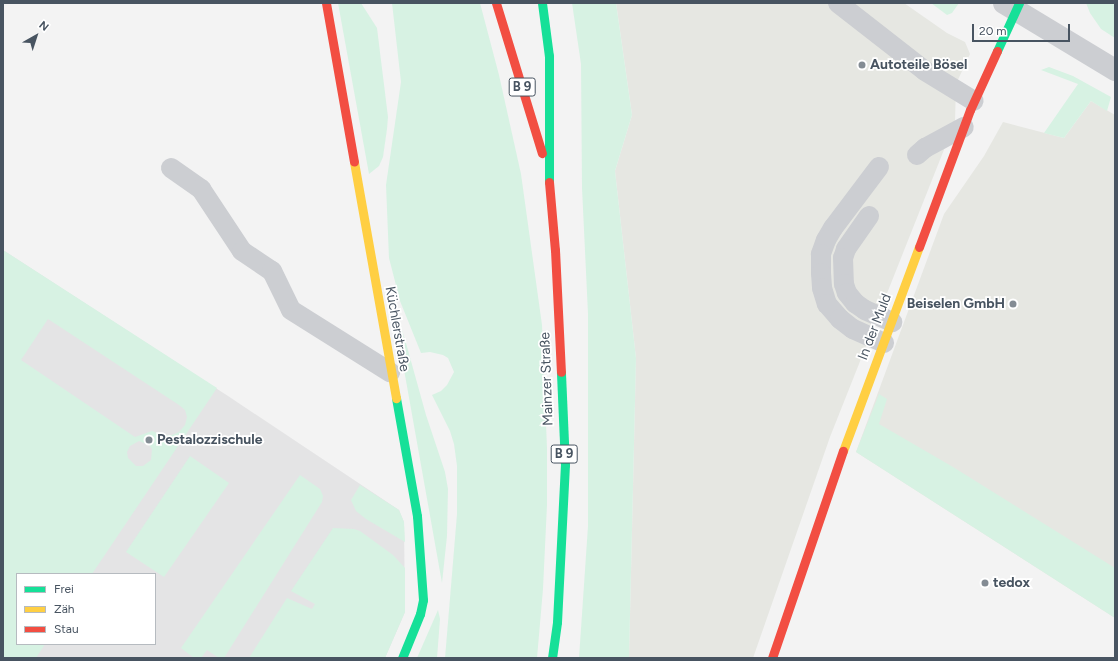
<!DOCTYPE html>
<html>
<head>
<meta charset="utf-8">
<style>
  body { margin:0 }
  #map { position:relative; width:1118px; height:661px; overflow:hidden; background:#f3f3f3; font-family:Figtree,sans-serif }
  div>[style] { position:absolute }
  .commercial>* { inset:0; background:#e6e7e2 }
  .education>* { inset:0; background:#e4e4e5 }
  .green>* { inset:0; background:#d7f2e3 }
  .lane>* { height:20px; margin:-10px; padding:0 10px; transform-origin:10px; border-radius:10px; background:#ccced2 }
  .street>* { height:22px; margin:-11px; padding:0 11px; transform-origin:11px; border-radius:11px; background:#ccced2 }
  .fast>* { height:9px; margin:-4.5px; padding:0 4.5px; transform-origin:4.5px; border-radius:4.5px; background:#16e098 }
  .slow>* { height:9px; margin:-4.5px; padding:0 4.5px; transform-origin:4.5px; border-radius:4.5px; background:#ffcf43 }
  .jam>* { height:9px; margin:-4.5px; padding:0 4.5px; transform-origin:4.5px; border-radius:4.5px; background:#f24e42 }
  .dots>* { width:11px; height:11px; translate:-50% -50%; box-sizing:border-box; border:2px solid #fff; border-radius:50% }
  span { translate:-50% -50%; white-space:nowrap; text-align:center; line-height:1.15; -webkit-text-stroke:3.5px #fff; paint-order:stroke }
  .shield-label span { padding:1px 3px; background:#fff; border:1px solid; border-radius:3px; -webkit-text-stroke-width:0 }
  .shield-label { font-size:13px; color:#485461; font-weight:700 }
  .poi-label { font-size:14px; color:#485461; font-weight:700 }
  .left { translate:0 -50%; text-align:left }
  .right { translate:-100% -50%; text-align:right }
  .street-label { font-size:14px; color:#485461 }
  .frame { position:absolute; inset:0; border:4px solid #485461; pointer-events:none }
  .legend { position:absolute; left:16px; top:573px; width:140px; height:72px; box-sizing:border-box; background:#fff; border:1px solid #b6bbc0; margin:0; padding:5px 7px; list-style:none; font-size:12px; color:#485461 }
  .legend li { display:flex; align-items:center; gap:8px; height:20px }
  .legend b { width:20px; border:1px solid #b6bbc0 }
  .north { position:absolute; left:16px; top:16px; width:40px; height:40px; -webkit-text-stroke:3px #fff; paint-order:stroke; rotate:39deg; font-size:11px; font-weight:700; line-height:16px; text-align:center; color:#485461 }
  .north::after { content:''; display:block; margin:auto; width:14px; height:18px; background:#485461; clip-path:polygon(50% 0,100% 100%,50% 72%,0 100%) }
  .scale { position:absolute; left:972px; top:24px; width:98px; height:18px; box-sizing:border-box; border:2px solid #485461; border-top:0; padding-left:5px; font-size:12px; line-height:14px; white-space:nowrap; color:#485461; -webkit-text-stroke:3px #fff; paint-order:stroke }
</style>
</head>
<body>
<div id="map">
  <div class="commercial">
    <div style="clip-path:polygon(616px 3px,904px 3px,947px 33px,965px 42px,970px 54px,956px 84px,955px 122px,830px 437px,753px 658px,629px 658px,636px 358px,615px 171px,632px 115px)"></div>
    <div style="clip-path:polygon(1091px 101px,1115px 115px,1115px 618px,856px 452px,944px 214px,984px 156px,1003px 122px,1064px 138px)"></div>
  </div>
  <div class="education">
    <div style="clip-path:polygon(evenodd,3px 250px,228px 396px,399px 510px,404px 522px,405px 612px,385px 658px,3px 658px,3px 250px,17px 574px,155px 574px,155px 644px,17px 644px,17px 574px)"></div>
  </div>
  <div class="green">
    <div style="clip-path:polygon(338px 3px,361px 3px,377px 28px,388px 117px,387px 129px,383px 157px,379px 166px,369px 174px)"></div>
    <div style="clip-path:polygon(392px 3px,480px 3px,499px 75px,521px 174px,542px 325px,547px 448px,547px 505px,543px 589px,537px 658px,445px 658px,457px 514px,457px 466px,454px 444px,450px 431px,432px 395px,441px 391px,447px 385px,454px 372px,448px 358px,443px 355px,430px 352px,421px 353px,400px 301px,389px 258px,386px 185px,401px 82px)"></div>
    <div style="clip-path:polygon(572px 3px,616px 3px,632px 115px,615px 171px,636px 358px,629px 658px,579px 658px,588px 526px,588px 314px,582px 188px,581px 64px)"></div>
    <div style="clip-path:polygon(931px 3px,959px 3px,952px 13px,947px 15px)"></div>
    <div style="clip-path:polygon(1086px 3px,1115px 3px,1115px 38px,1101px 29px,1090px 13px)"></div>
    <div style="clip-path:polygon(1049px 67px,1073px 76px,1111px 97px,1107px 111px,1091px 101px,1064px 138px,1044px 133px,1078px 84px,1041px 70px)"></div>
    <div style="clip-path:polygon(evenodd,3px 250px,217px 388px,92px 574px,17px 574px,17px 644px,45px 644px,36px 658px,3px 658px,3px 250px,48px 319px,179px 405px,185px 410px,187px 417px,185px 425px,179px 432px,172px 435px,162px 435px,152px 431px,135px 437px,21px 360px,48px 319px,3px 250px,139px 441px,149px 445px,152px 449px,151px 460px,143px 466px,136px 466px,128px 458px,127px 452px,130px 446px,139px 441px)"></div>
    <div style="clip-path:polygon(395px 319px,401px 327px,406px 343px,426px 415px,445px 472px,448px 489px,447px 536px,442px 583px)"></div>
    <div style="clip-path:polygon(879px 394px,887px 399px,879px 424px,953px 467px,1115px 568px,1115px 618px,856px 452px)"></div>
    <div style="clip-path:polygon(190px 456px,229px 483px,164px 577px,126px 552px)"></div>
    <div style="clip-path:polygon(300px 475px,320px 489px,323px 496px,322px 502px,224px 658px,219px 658px,207px 650px,201px 658px,194px 658px,181px 648px)"></div>
    <div style="clip-path:polygon(360px 485px,399px 510px,404px 522px,405px 542px,366px 519px,356px 511px,351px 500px)"></div>
    <div style="clip-path:polygon(333px 528px,354px 529px,360px 531px,393px 555px,405px 568px,405px 612px,385px 658px,249px 658px,287px 598px,312px 609px,315px 604px,291px 591px)"></div>
    <div style="clip-path:polygon(438px 610px,440px 619px,437px 658px,417px 658px)"></div>
  </div>
  <div class="lane">
    <div style="left:838px;top:3px;width:110px;rotate:38deg"></div>
    <div style="left:925px;top:71px;width:57px;rotate:31.5deg"></div>
    <div style="left:917px;top:155px;width:11px;rotate:-41deg"></div>
    <div style="left:925px;top:148px;width:44px;rotate:-28.3deg"></div>
    <div style="left:879px;top:167px;width:76px;rotate:127deg"></div>
    <div style="left:833px;top:228px;width:14px;rotate:120deg"></div>
    <div style="left:826px;top:240px;width:15px;rotate:110deg"></div>
    <div style="left:821px;top:254px;width:19px;rotate:90deg"></div>
    <div style="left:821px;top:273px;width:15px;rotate:86deg"></div>
    <div style="left:822px;top:288px;width:17px;rotate:73deg"></div>
    <div style="left:827px;top:304px;width:20px;rotate:49deg"></div>
    <div style="left:840px;top:319px;width:16px;rotate:38deg"></div>
    <div style="left:853px;top:329px;width:34px;rotate:24deg"></div>
    <div style="left:171px;top:168px;width:37px;rotate:35deg"></div>
    <div style="left:201px;top:189px;width:74px;rotate:56.5deg"></div>
    <div style="left:242px;top:251px;width:36px;rotate:34deg"></div>
    <div style="left:272px;top:271px;width:43px;rotate:64deg"></div>
    <div style="left:291px;top:310px;width:117px;rotate:32.1deg"></div>
    <div style="left:869px;top:216px;width:40px;rotate:124.9deg"></div>
    <div style="left:846px;top:249px;width:9px;rotate:108deg"></div>
    <div style="left:843px;top:258px;width:26px;rotate:88deg"></div>
    <div style="left:844px;top:284px;width:9px;rotate:72deg"></div>
    <div style="left:847px;top:293px;width:13px;rotate:51deg"></div>
    <div style="left:855px;top:303px;width:12px;rotate:35deg"></div>
    <div style="left:865px;top:310px;width:30px;rotate:24deg"></div>
  </div>
  <div class="street">
    <div style="left:1004px;top:3px;width:130px;rotate:31.1deg"></div>
  </div>
  <div class="fast">
    <div style="left:542px;top:3px;width:53px;rotate:82.5deg"></div>
    <div style="left:549px;top:56px;width:126px;rotate:90deg"></div>
    <div style="left:997px;top:51px;width:53px;rotate:-65.4deg"></div>
    <div style="left:396px;top:398px;width:120px;rotate:79.9deg"></div>
    <div style="left:417px;top:516px;width:84px;rotate:85.9deg"></div>
    <div style="left:423px;top:600px;width:14px;rotate:102deg"></div>
    <div style="left:420px;top:614px;width:48px;rotate:112.2deg"></div>
    <div style="left:552px;top:658px;width:36px;rotate:-82deg"></div>
    <div style="left:557px;top:622px;width:157px;rotate:-87.1deg"></div>
    <div style="left:565px;top:465px;width:93px;rotate:-92.5deg"></div>
  </div>
  <div class="slow">
    <div style="left:354px;top:162px;width:240px;rotate:79.9deg"></div>
    <div style="left:843px;top:451px;width:218px;rotate:-69.6deg"></div>
  </div>
  <div class="jam">
    <div style="left:326px;top:3px;width:161px;rotate:80deg"></div>
    <div style="left:496px;top:3px;width:157px;rotate:73deg"></div>
    <div style="left:549px;top:182px;width:68px;rotate:85deg"></div>
    <div style="left:555px;top:250px;width:122px;rotate:87.2deg"></div>
    <div style="left:919px;top:247px;width:146px;rotate:-69.6deg"></div>
    <div style="left:970px;top:110px;width:65px;rotate:-65.4deg"></div>
    <div style="left:772px;top:658px;width:219px;rotate:-71.1deg"></div>
  </div>
  <div class="dots">
    <div style="left:862px;top:65px;background:#848c94"></div>
    <div style="left:1013px;top:304px;background:#848c94"></div>
    <div style="left:149px;top:440px;background:#848c94"></div>
    <div style="left:985px;top:583px;background:#848c94"></div>
  </div>
  <div class="shield-label">
    <span style="left:522px;top:87px">B 9</span>
    <span style="left:564px;top:454px">B 9</span>
  </div>
  <div class="poi-label">
    <span class="left" style="left:870px;top:65px">Autoteile Bösel</span>
    <span class="right" style="left:1005px;top:304px">Beiselen GmbH</span>
    <span class="left" style="left:157px;top:440px">Pestalozzischule</span>
    <span class="left" style="left:993px;top:583px">tedox</span>
  </div>
  <div class="street-label">
    <span style="left:875px;top:327px;rotate:-69deg">In der Muld</span>
    <span style="left:397px;top:329px;rotate:80deg">Küchlerstraße</span>
    <span style="left:547px;top:379px;rotate:-92deg">Mainzer Straße</span>
  </div>
  <div class="frame"></div>
  <ul class="legend">
  <li><b style="height:5px;background:#16e098"></b>Frei</li>
  <li><b style="height:5px;background:#ffcf43"></b>Zäh</li>
  <li><b style="height:5px;background:#f24e42"></b>Stau</li>
  </ul>
  <div class="north">N</div>
  <div class="scale">20 m</div>
</div>
</body>
</html>
